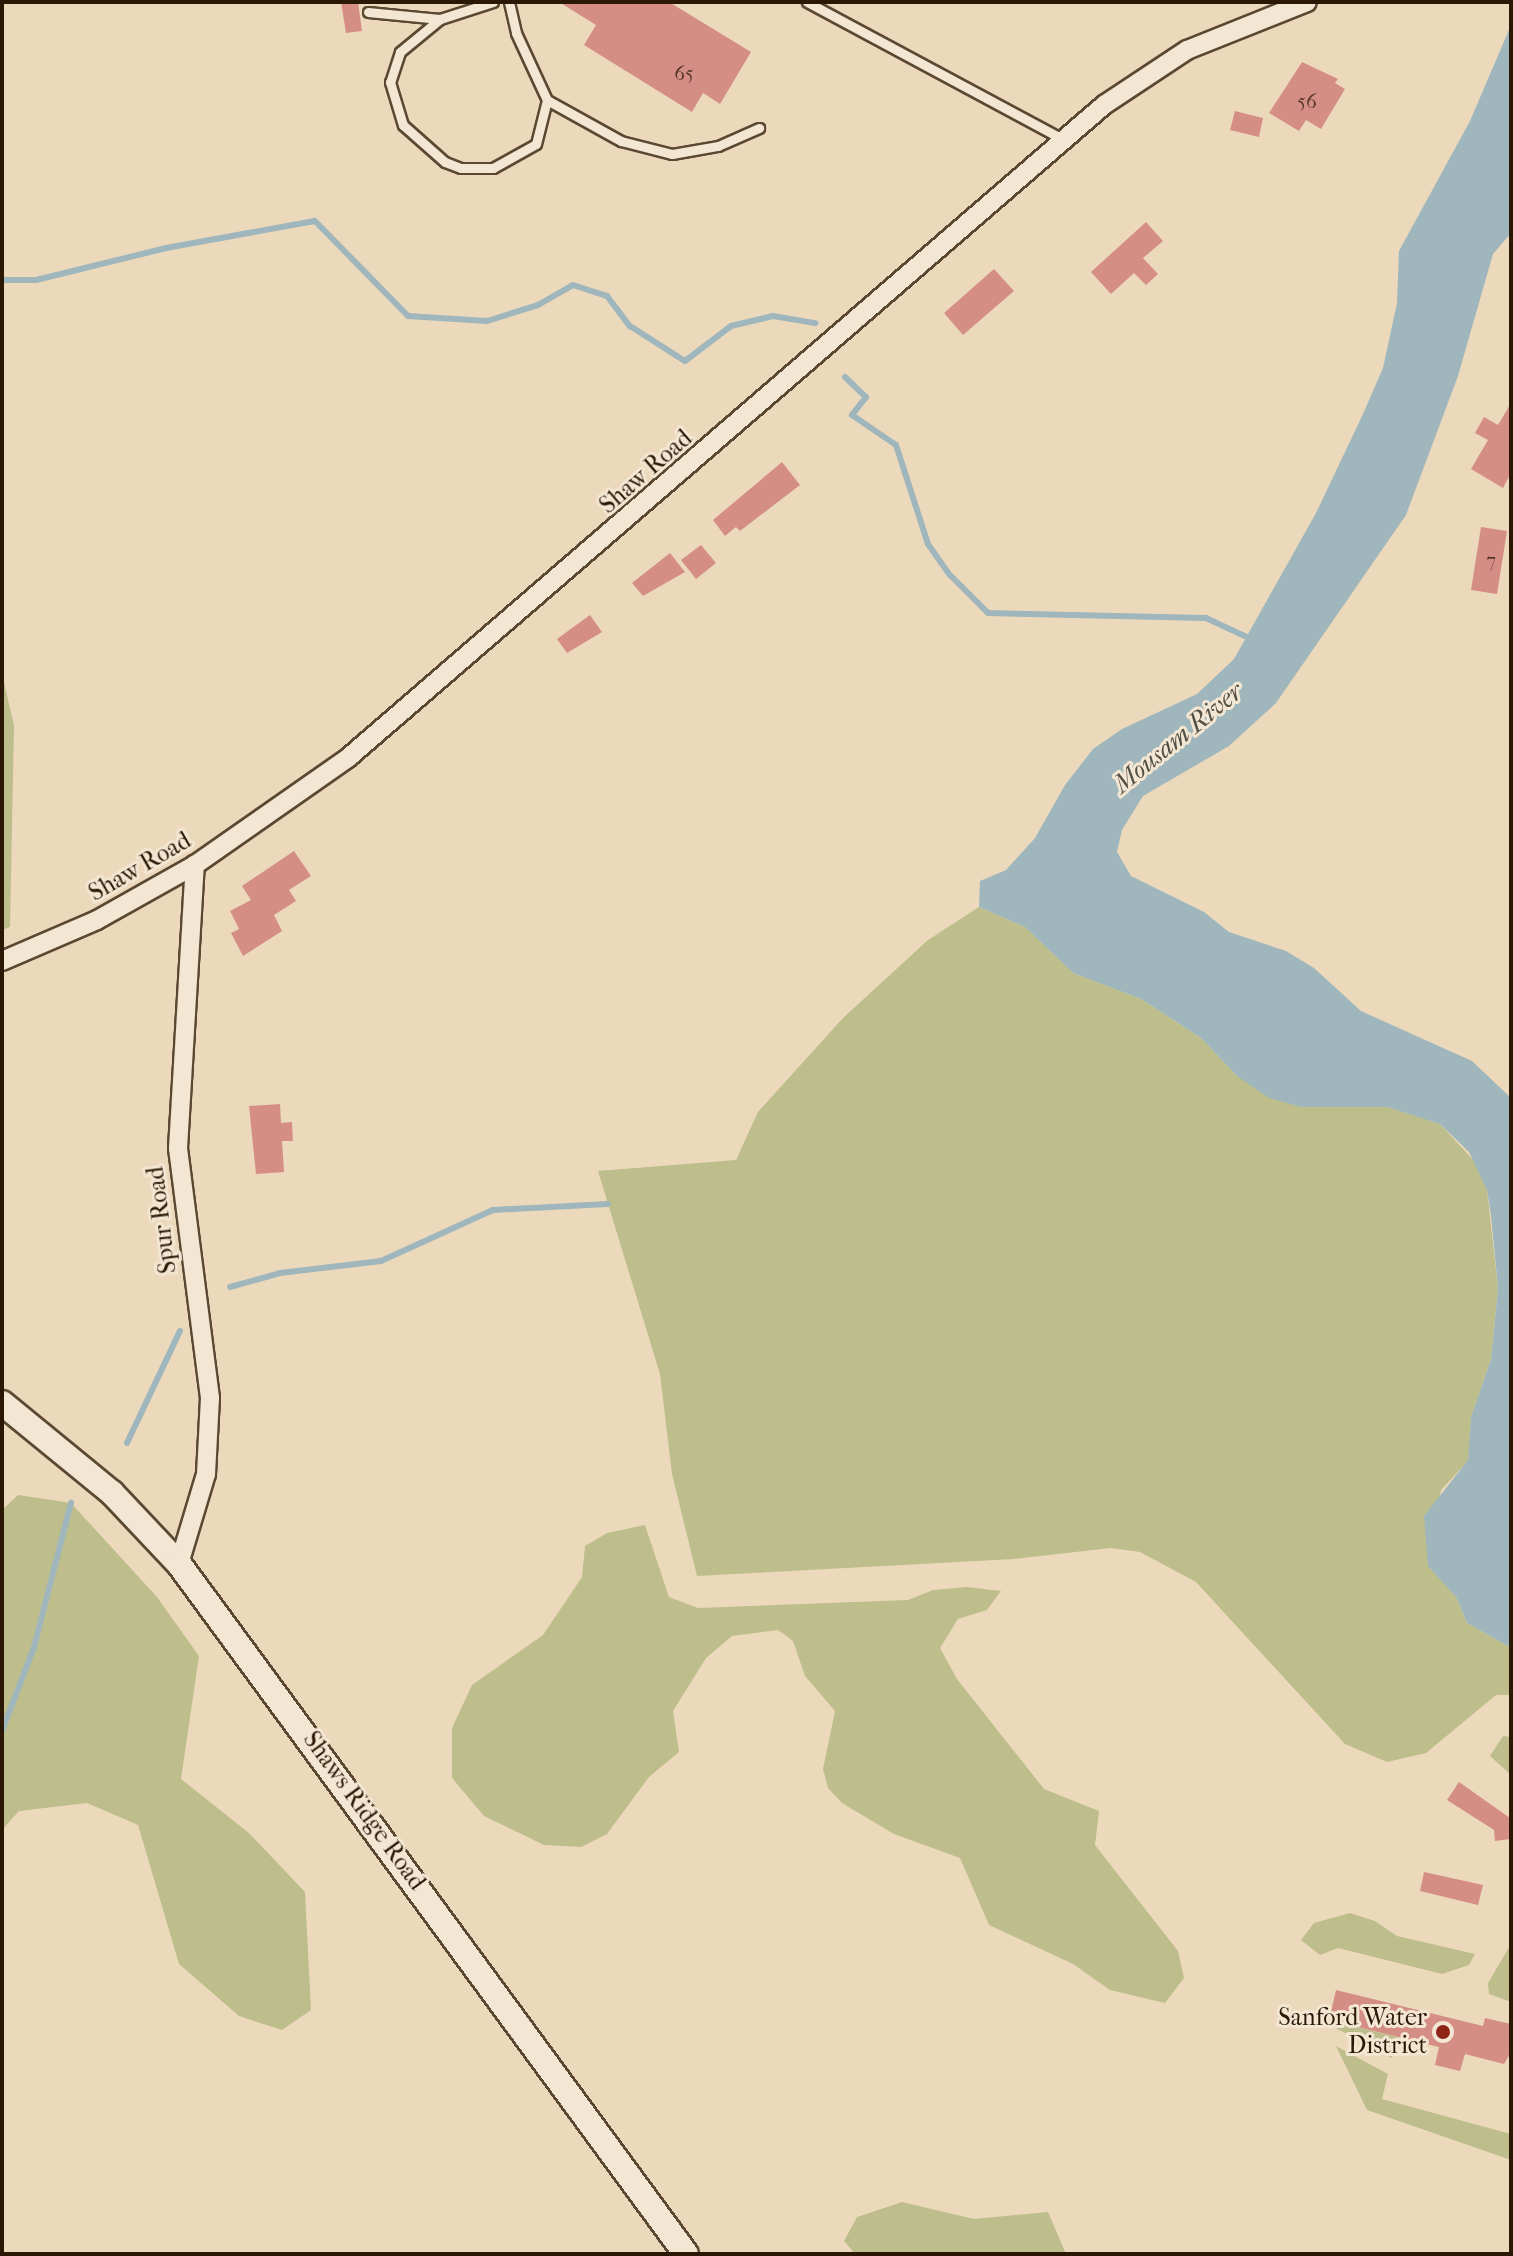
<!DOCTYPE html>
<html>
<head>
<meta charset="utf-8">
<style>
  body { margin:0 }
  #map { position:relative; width:1513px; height:2256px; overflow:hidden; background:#ecd9bb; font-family:"IM FELL French Canon",serif }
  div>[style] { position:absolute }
  .green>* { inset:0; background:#bebe8c }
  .water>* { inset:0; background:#9fb7bc }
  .stream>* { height:6px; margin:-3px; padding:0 3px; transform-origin:3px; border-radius:3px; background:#9fb7bc }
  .building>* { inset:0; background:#d58e86 }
  .roads { filter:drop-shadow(2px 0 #5a4832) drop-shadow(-2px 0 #5a4832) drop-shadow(0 2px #5a4832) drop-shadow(0 -2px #5a4832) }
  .service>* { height:9px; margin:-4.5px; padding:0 4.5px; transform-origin:4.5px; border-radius:4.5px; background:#f3e6d3 }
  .minor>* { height:18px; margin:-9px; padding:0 9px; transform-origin:9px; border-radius:9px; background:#f3e6d3 }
  .secondary>* { height:24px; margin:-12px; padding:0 12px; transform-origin:12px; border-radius:12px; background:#f3e6d3 }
  .dots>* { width:22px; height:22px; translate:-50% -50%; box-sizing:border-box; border:4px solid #f3e6d3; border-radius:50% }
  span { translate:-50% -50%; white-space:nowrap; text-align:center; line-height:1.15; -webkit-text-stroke:6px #f3e6d3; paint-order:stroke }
  .number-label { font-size:20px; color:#553625 }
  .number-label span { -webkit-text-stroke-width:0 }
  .street-label { font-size:24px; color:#2a1805 }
  .poi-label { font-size:24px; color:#2a1805 }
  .right { translate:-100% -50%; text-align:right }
  .water-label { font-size:26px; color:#535045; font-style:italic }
  .frame { position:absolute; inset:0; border:4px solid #2a1805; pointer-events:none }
</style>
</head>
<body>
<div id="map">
  <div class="green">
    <div style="clip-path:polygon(2px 673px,14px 726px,10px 927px,2px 930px)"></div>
    <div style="clip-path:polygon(979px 907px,1025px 927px,1073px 973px,1141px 999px,1201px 1038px,1237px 1076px,1301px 1107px,1387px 1107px,1416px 1116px,1440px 1124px,1478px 1165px,1487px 1190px,1498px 1288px,1491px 1359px,1471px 1417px,1469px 1460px,1441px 1490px,1428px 1565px,1456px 1597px,1467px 1623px,1511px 1648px,1511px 1695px,1496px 1695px,1426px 1753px,1387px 1762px,1345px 1744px,1196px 1582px,1140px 1552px,1111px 1548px,1014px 1559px,697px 1576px,672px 1474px,660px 1374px,598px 1171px,736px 1160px,758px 1112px,843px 1018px,928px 940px)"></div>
    <div style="clip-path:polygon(18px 1495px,71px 1503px,157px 1597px,199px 1656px,181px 1779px,249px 1833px,305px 1892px,311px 2010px,282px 2030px,239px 2016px,179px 1964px,138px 1825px,87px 1803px,19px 1811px,2px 1830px,2px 1510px)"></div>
    <div style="clip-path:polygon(645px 1525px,669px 1597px,698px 1608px,908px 1600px,933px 1590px,967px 1587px,1001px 1591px,987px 1610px,958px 1619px,940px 1648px,957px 1679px,1044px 1789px,1099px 1811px,1095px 1845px,1178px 1951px,1184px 1978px,1165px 2003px,1110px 1990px,1073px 1964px,989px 1925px,960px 1858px,894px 1834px,842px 1803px,828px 1788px,823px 1769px,835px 1711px,805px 1676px,793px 1641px,778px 1630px,732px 1636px,706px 1658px,673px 1711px,679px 1752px,649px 1777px,607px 1834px,581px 1847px,544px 1845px,484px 1816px,452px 1778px,452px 1728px,472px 1685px,543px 1635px,582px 1577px,585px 1546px,607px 1533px)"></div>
    <div style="clip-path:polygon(1503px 1736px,1511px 1737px,1511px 1775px,1490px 1756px)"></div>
    <div style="clip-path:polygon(1350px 1913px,1375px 1921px,1397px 1936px,1475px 1954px,1469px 1965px,1442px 1974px,1338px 1948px,1320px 1955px,1301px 1940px,1314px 1923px)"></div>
    <div style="clip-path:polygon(1511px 1944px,1511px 2002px,1489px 1994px,1488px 1983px)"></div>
    <div style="clip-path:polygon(1329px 2020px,1397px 2037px,1392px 2058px,1328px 2024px)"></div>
    <div style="clip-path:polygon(1336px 2046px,1388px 2074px,1382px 2099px,1511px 2134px,1511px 2160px,1367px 2110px)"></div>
    <div style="clip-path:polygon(902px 2202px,974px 2219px,1048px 2212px,1066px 2254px,855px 2254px,844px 2241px,857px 2217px)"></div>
  </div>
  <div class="water">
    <div style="clip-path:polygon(1511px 25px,1511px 233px,1493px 254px,1458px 376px,1406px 515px,1276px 703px,1229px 746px,1143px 796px,1122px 830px,1117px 852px,1131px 876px,1204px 912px,1229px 932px,1286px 951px,1314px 968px,1361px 1011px,1472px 1061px,1511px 1098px,1511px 1648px,1467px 1623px,1456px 1597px,1428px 1566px,1424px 1516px,1468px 1460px,1471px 1417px,1491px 1359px,1498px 1288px,1491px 1216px,1487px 1190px,1469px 1152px,1440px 1124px,1387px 1107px,1301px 1107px,1269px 1098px,1237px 1076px,1201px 1038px,1141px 999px,1073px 973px,1025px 927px,979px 907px,980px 881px,1006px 870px,1035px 838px,1065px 785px,1093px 749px,1122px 729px,1197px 694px,1234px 659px,1316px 513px,1363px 414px,1383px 368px,1397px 303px,1399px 251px,1470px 121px)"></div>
  </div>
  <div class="stream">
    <div style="left:2px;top:280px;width:34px"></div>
    <div style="left:36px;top:280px;width:134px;rotate:-13.8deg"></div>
    <div style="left:166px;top:248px;width:151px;rotate:-10.3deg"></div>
    <div style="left:315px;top:221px;width:133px;rotate:45.6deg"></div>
    <div style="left:408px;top:316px;width:79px;rotate:3.6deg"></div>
    <div style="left:487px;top:321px;width:53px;rotate:-17.4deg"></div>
    <div style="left:538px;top:305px;width:40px;rotate:-29.7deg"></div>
    <div style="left:573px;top:285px;width:36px;rotate:18deg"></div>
    <div style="left:607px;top:296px;width:38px;rotate:53deg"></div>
    <div style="left:630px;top:326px;width:65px;rotate:32.5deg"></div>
    <div style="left:685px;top:361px;width:58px;rotate:-37.3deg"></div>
    <div style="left:731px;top:326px;width:43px;rotate:-13.4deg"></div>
    <div style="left:773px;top:316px;width:43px;rotate:9.5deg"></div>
    <div style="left:845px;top:377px;width:29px;rotate:44deg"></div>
    <div style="left:866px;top:397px;width:23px;rotate:128deg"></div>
    <div style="left:852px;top:415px;width:53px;rotate:34.3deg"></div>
    <div style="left:896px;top:445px;width:104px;rotate:72.1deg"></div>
    <div style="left:928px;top:544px;width:38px;rotate:55deg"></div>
    <div style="left:950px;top:575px;width:54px;rotate:45deg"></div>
    <div style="left:988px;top:613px;width:218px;rotate:1.3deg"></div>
    <div style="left:1206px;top:618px;width:50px;rotate:25deg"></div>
    <div style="left:230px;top:1287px;width:52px;rotate:-15.6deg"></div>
    <div style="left:280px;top:1273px;width:102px;rotate:-6.8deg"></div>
    <div style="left:381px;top:1261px;width:123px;rotate:-24.5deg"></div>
    <div style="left:493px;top:1210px;width:115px;rotate:-3deg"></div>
    <div style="left:127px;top:1443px;width:124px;rotate:-64.7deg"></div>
    <div style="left:2px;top:1731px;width:90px;rotate:-69.1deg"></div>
    <div style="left:34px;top:1647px;width:149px;rotate:-75.6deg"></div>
  </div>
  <div class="building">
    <div style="clip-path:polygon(341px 2px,358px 2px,362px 31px,346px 33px)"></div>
    <div style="clip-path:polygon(559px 2px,669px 2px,751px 52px,720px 104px,703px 93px,692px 112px,584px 45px,596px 25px)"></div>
    <div style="clip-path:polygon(1302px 62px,1338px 79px,1335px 83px,1345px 89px,1321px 129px,1306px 120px,1299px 131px,1269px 113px)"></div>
    <div style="clip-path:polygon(1235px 111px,1263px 118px,1259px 137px,1230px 130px)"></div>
    <div style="clip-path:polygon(1146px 222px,1163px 241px,1143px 258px,1158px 274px,1146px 285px,1134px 273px,1111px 294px,1091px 272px)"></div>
    <div style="clip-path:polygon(994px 269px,1014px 291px,963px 335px,944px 313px)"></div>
    <div style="clip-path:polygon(1511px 403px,1511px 473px,1503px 488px,1471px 469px,1488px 440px,1475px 433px,1484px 417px,1498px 425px)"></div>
    <div style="clip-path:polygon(782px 462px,800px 485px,740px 531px,736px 527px,725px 536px,713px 520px)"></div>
    <div style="clip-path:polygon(1481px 527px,1507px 531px,1497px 594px,1471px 590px)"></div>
    <div style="clip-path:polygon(701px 545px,716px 563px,696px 579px,681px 560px)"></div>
    <div style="clip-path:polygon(670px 553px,685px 572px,643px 596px,632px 583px)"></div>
    <div style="clip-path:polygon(590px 615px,602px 632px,567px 653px,557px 639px)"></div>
    <div style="clip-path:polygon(294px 851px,311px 876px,289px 890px,296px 901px,274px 915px,282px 931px,243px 956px,231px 933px,239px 929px,230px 911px,251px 900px,242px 886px)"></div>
    <div style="clip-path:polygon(280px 1104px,281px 1123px,292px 1122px,293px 1141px,282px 1141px,284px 1172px,256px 1174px,249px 1106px)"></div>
    <div style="clip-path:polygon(1459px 1782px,1510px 1818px,1511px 1839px,1495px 1841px,1494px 1830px,1447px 1800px)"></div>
    <div style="clip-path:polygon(1424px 1872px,1483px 1885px,1478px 1905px,1420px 1891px)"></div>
    <div style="clip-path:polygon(1336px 1990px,1483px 2026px,1485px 2018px,1511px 2024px,1511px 2052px,1504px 2064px,1465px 2054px,1460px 2071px,1435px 2065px,1439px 2047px,1329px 2020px)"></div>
  </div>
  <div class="roads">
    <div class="service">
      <div style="left:493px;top:2px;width:56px;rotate:162.2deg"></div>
      <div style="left:440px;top:19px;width:52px;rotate:140.5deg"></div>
      <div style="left:400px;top:52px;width:32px;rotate:108deg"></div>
      <div style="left:390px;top:82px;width:45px;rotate:73.2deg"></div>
      <div style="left:403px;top:125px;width:56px;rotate:41.4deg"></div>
      <div style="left:445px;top:162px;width:17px;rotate:21deg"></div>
      <div style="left:461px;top:168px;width:32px"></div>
      <div style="left:493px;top:168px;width:49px;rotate:-29.2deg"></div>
      <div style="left:536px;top:144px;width:45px;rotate:-76deg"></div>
      <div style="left:509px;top:2px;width:32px;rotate:77deg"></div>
      <div style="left:516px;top:33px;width:74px;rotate:65.2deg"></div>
      <div style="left:547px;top:100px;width:85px;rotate:29deg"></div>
      <div style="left:621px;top:141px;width:53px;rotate:14.3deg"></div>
      <div style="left:672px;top:154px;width:47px;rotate:-9.9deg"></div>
      <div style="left:718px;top:146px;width:45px;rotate:-23.7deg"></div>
      <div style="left:807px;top:2px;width:289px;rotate:28.2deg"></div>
      <div style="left:368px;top:12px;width:72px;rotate:5.6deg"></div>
    </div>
    <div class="minor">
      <div style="left:2px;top:961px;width:103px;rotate:-23.3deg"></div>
      <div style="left:97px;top:920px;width:112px;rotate:-29.3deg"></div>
      <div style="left:195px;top:865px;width:188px;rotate:-35deg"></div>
      <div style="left:349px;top:757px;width:998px;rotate:-40.81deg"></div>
      <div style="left:1104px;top:105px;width:100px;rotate:-33.5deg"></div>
      <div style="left:1187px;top:50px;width:129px;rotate:-21.8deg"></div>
      <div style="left:179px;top:1564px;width:94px;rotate:-73.3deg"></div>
      <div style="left:206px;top:1474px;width:76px;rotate:-87deg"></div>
      <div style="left:210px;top:1398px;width:252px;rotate:-97.3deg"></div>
      <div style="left:178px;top:1148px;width:284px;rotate:-86.6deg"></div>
    </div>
    <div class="secondary">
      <div style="left:2px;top:1403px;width:142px;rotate:39.3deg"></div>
      <div style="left:112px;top:1493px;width:98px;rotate:46.7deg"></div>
      <div style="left:179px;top:1564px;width:856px;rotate:53.69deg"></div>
    </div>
  </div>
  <div class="dots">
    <div style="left:1443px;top:2032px;background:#8f2418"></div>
  </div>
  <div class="number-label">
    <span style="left:684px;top:73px">65</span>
    <span style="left:1307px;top:101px">56</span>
    <span style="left:1491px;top:560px">7</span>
  </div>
  <div class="street-label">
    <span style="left:646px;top:472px;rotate:-41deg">Shaw Road</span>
    <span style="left:140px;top:867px;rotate:-30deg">Shaw Road</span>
    <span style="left:162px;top:1220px;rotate:-97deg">Spur Road</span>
    <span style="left:364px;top:1811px;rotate:54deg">Shaws Ridge Road</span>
  </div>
  <div class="poi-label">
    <span class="right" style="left:1427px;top:2032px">Sanford Water<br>District</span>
  </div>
  <div class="water-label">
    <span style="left:1178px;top:738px;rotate:-39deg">Mousam River</span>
  </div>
  <div class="frame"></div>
</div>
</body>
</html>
